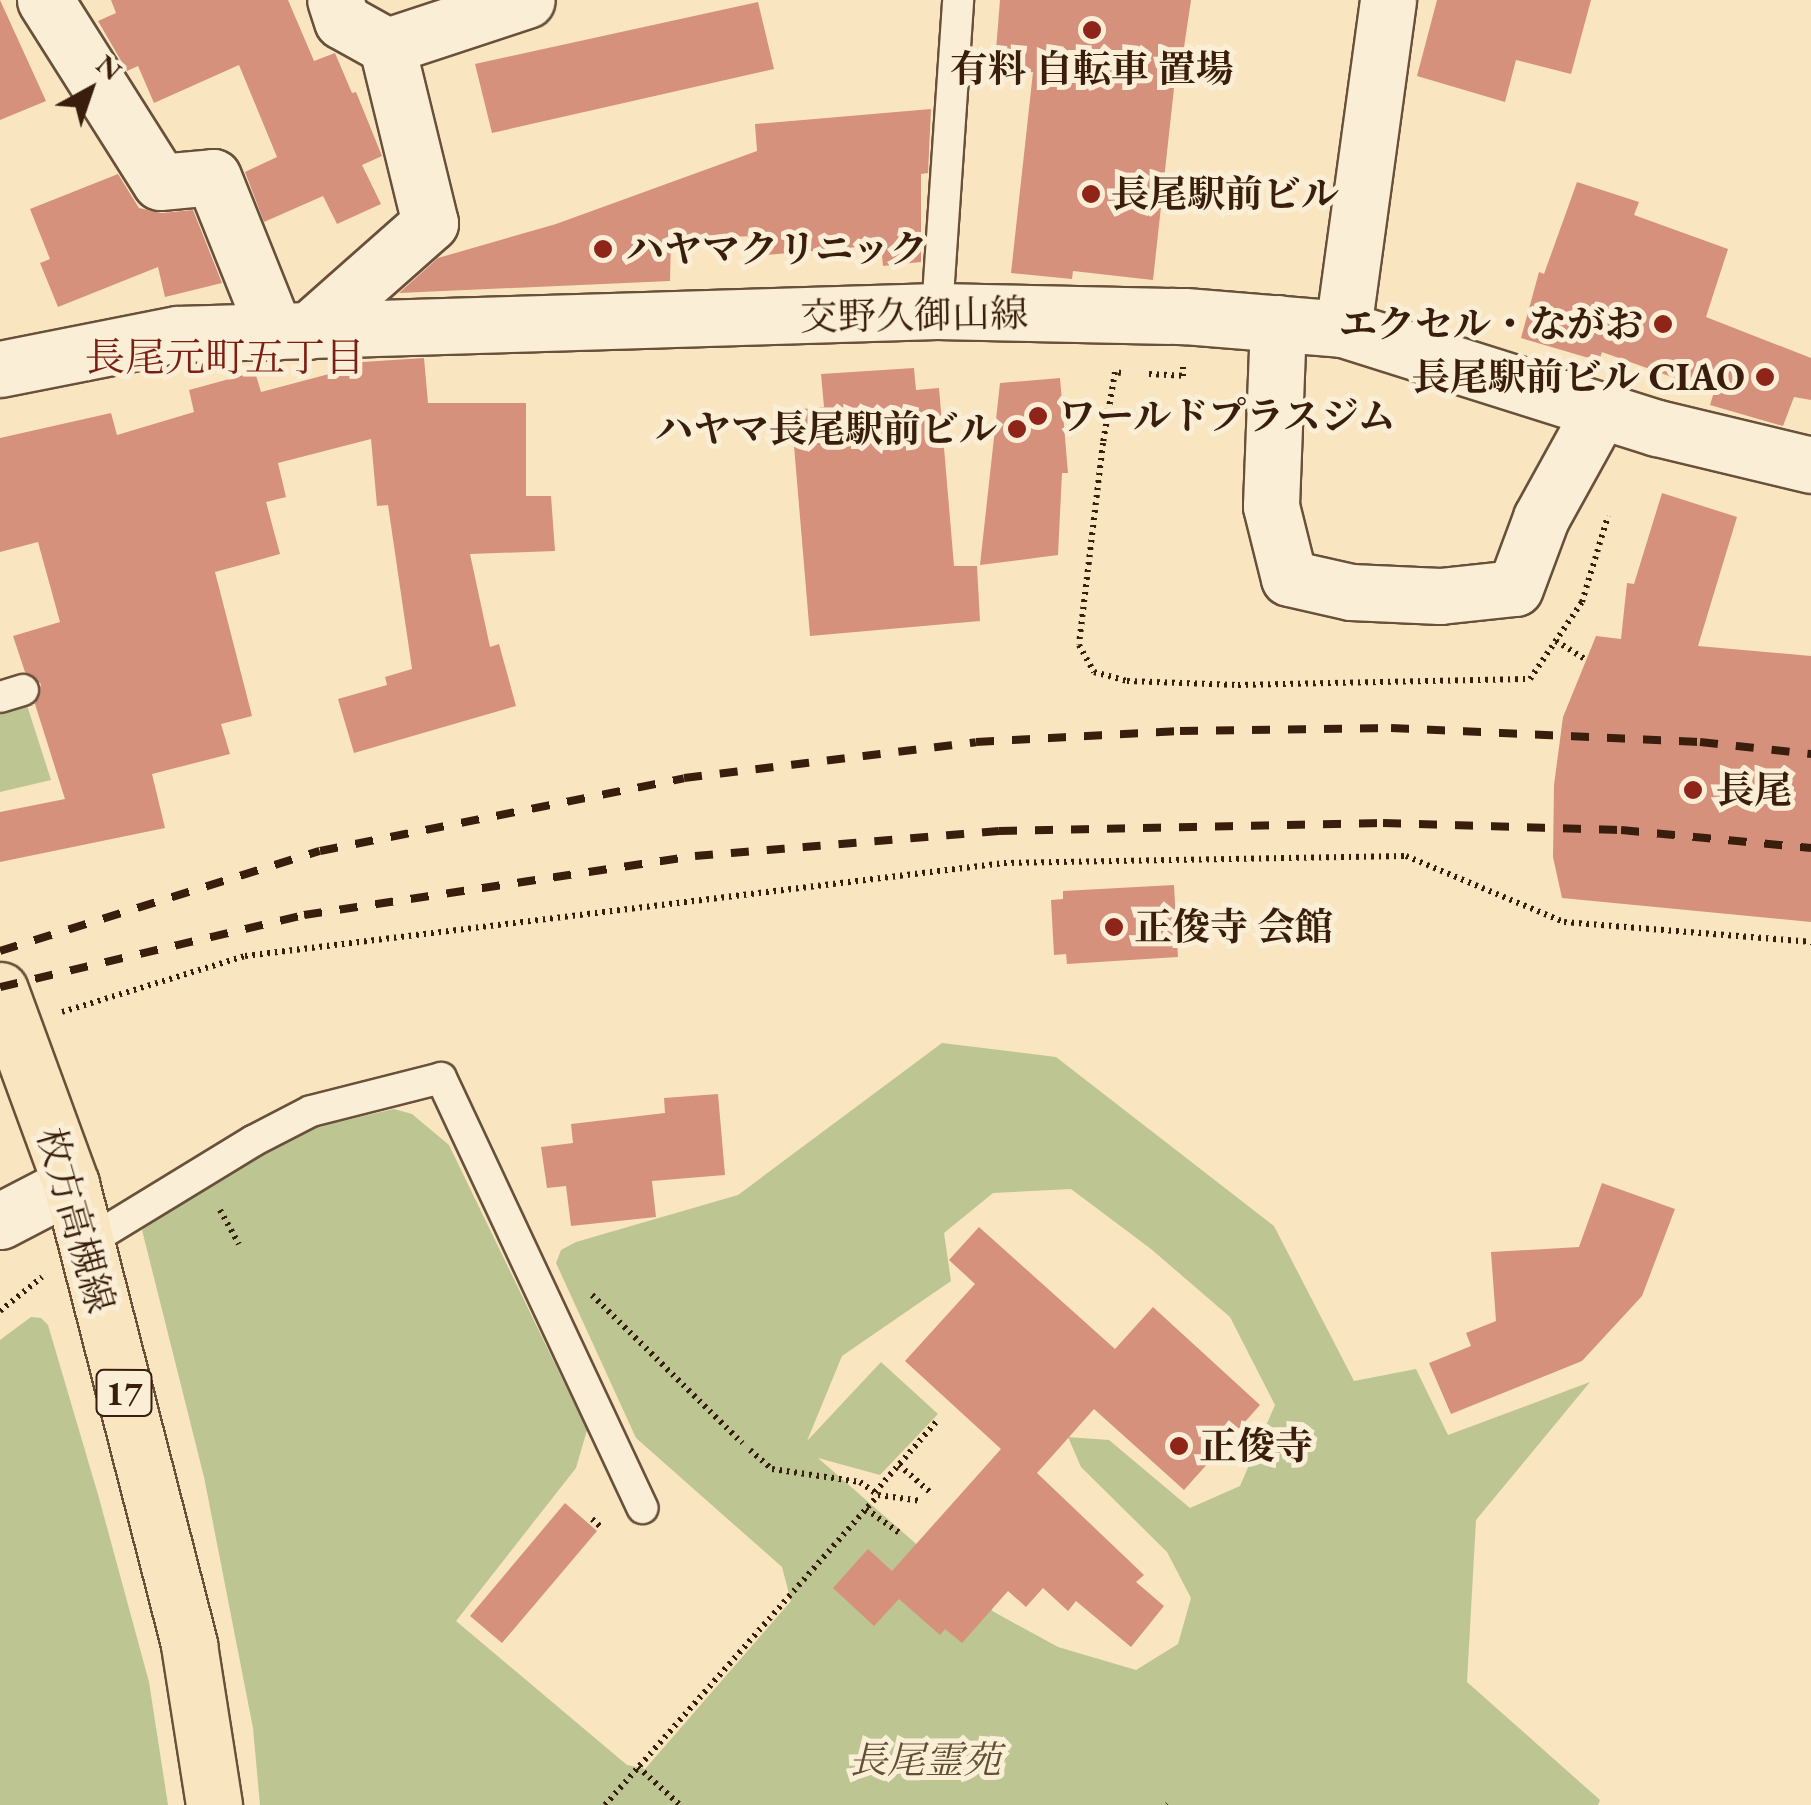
<!DOCTYPE html>
<html>
<head>
<meta charset="utf-8">
<style>
  body { margin:0 }
  #map { position:relative; width:1811px; height:1805px; overflow:hidden; background:#f9e5c0; font-family:"EB Garamond","Noto Serif JP",serif }
  div>[style] { position:absolute }
  .green>* { inset:0; background:#bdc593 }
  .building>* { inset:0; background:#d6917c }
  .path>* { height:6px; margin-top:-3px; transform-origin:0; background:repeating-linear-gradient(90deg,#391e0d 0 2.5px,transparent 0 7.5px) }
  .roads { filter:drop-shadow(2px 0 #69503a) drop-shadow(-2px 0 #69503a) drop-shadow(0 2px #69503a) drop-shadow(0 -2px #69503a) }
  .lane>* { height:30px; margin:-15px; padding:0 15px; transform-origin:15px; border-radius:15px; background:#fbeed6 }
  .street>* { height:55px; margin:-27.5px; padding:0 27.5px; transform-origin:27.5px; border-radius:27.5px; background:#fbeed6 }
  .secondary>* { height:55px; margin:-27.5px; padding:0 27.5px; transform-origin:27.5px; border-radius:27.5px; background:#fbeed6 }
  .primary>* { height:55px; margin:-27.5px; padding:0 27.5px; transform-origin:27.5px; border-radius:27.5px; background:#f9e5c0 }
  .rail>* { height:8px; margin-top:-4px; transform-origin:0; background:repeating-linear-gradient(90deg,#391e0d 0 18px,transparent 0 36px) }
  .dots>* { width:28px; height:28px; translate:-50% -50%; box-sizing:border-box; border:5px solid #fbeed6; border-radius:50% }
  span { translate:-50% -50%; white-space:nowrap; text-align:center; line-height:1.15; -webkit-text-stroke:10px #fbeed6; paint-order:stroke }
  .shield-label span { padding:2px 8px; background:#fbeed6; border:2px solid; border-radius:8px; -webkit-text-stroke-width:0 }
  .shield-label { font-size:35px; color:#391e0d; font-weight:700 }
  .poi-label { font-size:38px; color:#391e0d; font-weight:700 }
  .left { translate:0 -50%; text-align:left }
  .right { translate:-100% -50%; text-align:right }
  .street-label { font-size:38px; color:#391e0d }
  .park-label { font-size:38px; color:#615035; font-style:italic }
  .neighbourhood-label { font-size:40px; color:#7a1f14 }
  .north { position:absolute; left:40px; top:40px; width:100px; height:100px; -webkit-text-stroke:8px #fbeed6; paint-order:stroke; rotate:40deg; font-size:28px; font-weight:700; line-height:40px; text-align:center; color:#391e0d }
  .north::after { content:''; display:block; margin:auto; width:35px; height:45px; background:#391e0d; clip-path:polygon(50% 0,100% 100%,50% 72%,0 100%) }
</style>
</head>
<body>
<div id="map">
  <div class="green">
    <div style="clip-path:polygon(25px 699px,51px 780px,0 792px,0 706px)"></div>
    <div style="clip-path:polygon(evenodd,942px 1043px,1056px 1057px,1274px 1226px,1354px 1381px,1416px 1369px,1448px 1435px,1590px 1382px,1476px 1520px,1467px 1682px,1600px 1800px,1598px 1805px,260px 1805px,253px 1728px,204px 1477px,142px 1230px,243px 1156px,310px 1128px,394px 1109px,412px 1114px,449px 1145px,587px 1430px,576px 1468px,456px 1621px,627px 1765px,645px 1769px,791px 1601px,782px 1567px,636px 1438px,556px 1263px,561px 1250px,576px 1242px,738px 1195px,942px 1043px,1071px 1189px,1151px 1249px,1230px 1317px,1275px 1405px,1240px 1486px,1190px 1508px,1109px 1440px,1068px 1437px,1081px 1467px,1167px 1552px,1191px 1598px,1178px 1644px,1136px 1670px,1058px 1647px,994px 1612px,818px 1458px,880px 1475px,938px 1414px,881px 1362px,807px 1441px,842px 1356px,951px 1281px,944px 1233px,993px 1193px,1071px 1189px)"></div>
    <div style="clip-path:polygon(31px 1317px,41px 1318px,48px 1325px,99px 1498px,149px 1682px,168px 1805px,0 1805px,0 1340px)"></div>
  </div>
  <div class="building">
    <div style="clip-path:polygon(0 0,46px 101px,0 120px)"></div>
    <div style="clip-path:polygon(111px 0,288px 0,314px 61px,335px 53px,352px 93px,356px 92px,382px 156px,362px 165px,381px 204px,337px 224px,323px 196px,264px 222px,245px 172px,277px 157px,239px 65px,154px 103px,138px 66px,127px 71px,98px 21px,116px 13px)"></div>
    <div style="clip-path:polygon(1000px 0,1191px 0,1182px 61px,1177px 61px,1153px 280px,1073px 271px,1072px 279px,1011px 273px,1033px 72px,994px 75px)"></div>
    <div style="clip-path:polygon(1437px 0,1591px 0,1571px 74px,1516px 60px,1505px 102px,1417px 76px)"></div>
    <div style="clip-path:polygon(758px 2px,774px 69px,492px 133px,475px 64px)"></div>
    <div style="clip-path:polygon(931px 109px,928px 173px,921px 174px,921px 262px,883px 266px,881px 245px,766px 255px,765px 236px,671px 238px,670px 281px,399px 293px,438px 258px,556px 224px,757px 151px,755px 124px)"></div>
    <div style="clip-path:polygon(118px 174px,139px 208px,162px 213px,193px 210px,222px 283px,165px 297px,158px 267px,58px 307px,40px 263px,50px 259px,30px 209px)"></div>
    <div style="clip-path:polygon(1577px 182px,1639px 202px,1634px 215px,1728px 249px,1706px 317px,1811px 358px,1811px 400px,1794px 397px,1783px 426px,1710px 405px,1714px 392px,1602px 352px,1599px 361px,1521px 338px,1539px 272px,1544px 274px)"></div>
    <div style="clip-path:polygon(424px 358px,428px 403px,526px 403px,526px 496px,551px 496px,555px 551px,470px 554px,490px 647px,499px 644px,516px 706px,354px 753px,338px 699px,387px 685px,385px 677px,412px 669px,388px 505px,377px 506px,371px 439px,278px 463px,286px 497px,266px 502px,280px 554px,215px 572px,252px 716px,221px 724px,230px 754px,152px 774px,165px 828px,0 862px,0 812px,65px 799px,35px 704px,41px 684px,25px 672px,13px 636px,60px 622px,38px 542px,0 552px,0 438px,111px 413px,117px 435px,194px 412px,189px 390px,255px 372px,261px 392px,348px 369px,347px 363px)"></div>
    <div style="clip-path:polygon(914px 368px,916px 390px,939px 388px,954px 566px,977px 566px,980px 621px,810px 636px,791px 410px,824px 407px,821px 374px)"></div>
    <div style="clip-path:polygon(1060px 378px,1068px 473px,1062px 473px,1058px 555px,980px 565px,1000px 383px)"></div>
    <div style="clip-path:polygon(1662px 493px,1737px 517px,1698px 646px,1811px 656px,1811px 922px,1562px 898px,1553px 857px,1554px 785px,1563px 717px,1596px 636px,1621px 639px,1627px 583px,1634px 584px)"></div>
    <div style="clip-path:polygon(1174px 885px,1178px 957px,1067px 964px,1066px 954px,1054px 955px,1051px 900px,1063px 899px,1063px 891px)"></div>
    <div style="clip-path:polygon(718px 1094px,725px 1175px,652px 1181px,656px 1217px,571px 1226px,566px 1186px,547px 1188px,541px 1147px,573px 1143px,571px 1124px,665px 1113px,664px 1098px)"></div>
    <div style="clip-path:polygon(1602px 1183px,1675px 1209px,1642px 1296px,1582px 1361px,1451px 1414px,1429px 1363px,1471px 1346px,1466px 1333px,1496px 1321px,1491px 1252px,1579px 1247px)"></div>
    <div style="clip-path:polygon(979px 1227px,1115px 1349px,1153px 1307px,1260px 1405px,1184px 1490px,1094px 1409px,1037px 1473px,1144px 1575px,1136px 1582px,1164px 1606px,1131px 1647px,1076px 1601px,1068px 1611px,1043px 1588px,1026px 1607px,1008px 1591px,962px 1643px,945px 1629px,940px 1635px,899px 1599px,874px 1626px,833px 1588px,868px 1549px,892px 1571px,1001px 1449px,905px 1361px,975px 1284px,949px 1260px)"></div>
    <div style="clip-path:polygon(565px 1503px,597px 1531px,502px 1643px,470px 1616px)"></div>
  </div>
  <div class="path">
    <div style="left:1121px;top:373px;width:6px;rotate:-171deg"></div>
    <div style="left:1115px;top:372px;width:72px;rotate:99.6deg"></div>
    <div style="left:1103px;top:443px;width:203px;rotate:96.8deg"></div>
    <div style="left:1079px;top:645px;width:31px;rotate:61deg"></div>
    <div style="left:1094px;top:672px;width:34px;rotate:15deg"></div>
    <div style="left:1127px;top:681px;width:111px;rotate:2.1deg"></div>
    <div style="left:1238px;top:685px;width:292px;rotate:-1.2deg"></div>
    <div style="left:1530px;top:679px;width:93px;rotate:-56deg"></div>
    <div style="left:1582px;top:602px;width:90px;rotate:-73.2deg"></div>
    <div style="left:1149px;top:374px;width:34px;rotate:3deg"></div>
    <div style="left:1183px;top:376px;width:9px;rotate:-90deg"></div>
    <div style="left:1556px;top:641px;width:36px;rotate:32deg"></div>
    <div style="left:62px;top:1012px;width:191px;rotate:-17deg"></div>
    <div style="left:245px;top:956px;width:765px;rotate:-6.99deg"></div>
    <div style="left:1004px;top:863px;width:402px;rotate:-1deg"></div>
    <div style="left:1406px;top:856px;width:171px;rotate:22.7deg"></div>
    <div style="left:1564px;top:922px;width:248px;rotate:4.6deg"></div>
    <div style="left:220px;top:1210px;width:39px;rotate:61deg"></div>
    <div style="left:592px;top:1295px;width:211px;rotate:44.6deg"></div>
    <div style="left:0;top:1311px;width:54px;rotate:-39deg"></div>
    <div style="left:750px;top:1450px;width:29px;rotate:41deg"></div>
    <div style="left:772px;top:1469px;width:89px;rotate:8.4deg"></div>
    <div style="left:860px;top:1482px;width:22px;rotate:36deg"></div>
    <div style="left:878px;top:1495px;width:44px;rotate:7.8deg"></div>
    <div style="left:899px;top:1465px;width:41px;rotate:41.1deg"></div>
    <div style="left:875px;top:1492px;width:93px;rotate:-48.9deg"></div>
    <div style="left:866px;top:1509px;width:43px;rotate:35.5deg"></div>
    <div style="left:592px;top:1519px;width:12px;rotate:42deg"></div>
    <div style="left:638px;top:1767px;width:57px;rotate:42.1deg"></div>
    <div style="left:605px;top:1805px;width:413px;rotate:-48.6deg"></div>
    <div style="left:1167px;top:1805px;width:1px;rotate:-45deg"></div>
  </div>
  <div class="roads">
    <div class="lane">
      <div style="left:937px;top:311px;width:312px;rotate:-86.1deg"></div>
      <div style="left:0;top:697px;width:24px;rotate:-17deg"></div>
      <div style="left:86px;top:1243px;width:196px;rotate:-31.4deg"></div>
      <div style="left:253px;top:1141px;width:65px;rotate:-27.3deg"></div>
      <div style="left:311px;top:1111px;width:134px;rotate:-14.2deg"></div>
      <div style="left:441px;top:1078px;width:475px;rotate:64.9deg"></div>
    </div>
    <div class="street">
      <div style="left:45px;top:0;width:215px;rotate:57.7deg"></div>
      <div style="left:160px;top:182px;width:53px;rotate:-5.4deg"></div>
      <div style="left:213px;top:177px;width:167px;rotate:68.2deg"></div>
      <div style="left:387px;top:46px;width:147px;rotate:-18.2deg"></div>
      <div style="left:1343px;top:329px;width:332px;rotate:-82.2deg"></div>
      <div style="left:308px;top:331px;width:163px;rotate:-41.5deg"></div>
      <div style="left:430px;top:223px;width:182px;rotate:-103.7deg"></div>
      <div style="left:387px;top:46px;width:51px;rotate:-150.9deg"></div>
      <div style="left:342px;top:21px;width:22px;rotate:-108deg"></div>
    </div>
    <div class="secondary">
      <div style="left:1278px;top:323px;width:183px;rotate:92.2deg"></div>
      <div style="left:1271px;top:506px;width:74px;rotate:76deg"></div>
      <div style="left:1289px;top:578px;width:64px;rotate:12.7deg"></div>
      <div style="left:1351px;top:592px;width:89px;rotate:2.6deg"></div>
      <div style="left:1440px;top:596px;width:75px;rotate:-6.1deg"></div>
      <div style="left:1515px;top:588px;width:75px;rotate:-69.6deg"></div>
      <div style="left:1541px;top:518px;width:122px;rotate:-61.1deg"></div>
      <div style="left:0;top:369px;width:180px;rotate:-11.2deg"></div>
      <div style="left:177px;top:334px;width:760px;rotate:-1.73deg"></div>
      <div style="left:937px;top:311px;width:248px;rotate:1.2deg"></div>
      <div style="left:1185px;top:316px;width:159px;rotate:4.7deg"></div>
      <div style="left:1343px;top:329px;width:329px;rotate:17.5deg"></div>
      <div style="left:1657px;top:428px;width:158px;rotate:13.5deg"></div>
      <div style="left:0;top:1221px;width:80px;rotate:-27.5deg"></div>
    </div>
    <div class="primary">
      <div style="left:0;top:990px;width:207px;rotate:69.9deg"></div>
      <div style="left:71px;top:1184px;width:476px;rotate:75.6deg"></div>
      <div style="left:189px;top:1645px;width:162px;rotate:81.1deg"></div>
    </div>
  </div>
  <div class="rail">
    <div style="left:0;top:951px;width:335px;rotate:-17.4deg"></div>
    <div style="left:320px;top:851px;width:371px;rotate:-11.3deg"></div>
    <div style="left:684px;top:778px;width:294px;rotate:-7deg"></div>
    <div style="left:976px;top:742px;width:204px;rotate:-3.1deg"></div>
    <div style="left:1180px;top:731px;width:211px;rotate:-0.8deg"></div>
    <div style="left:1391px;top:728px;width:309px;rotate:2.6deg"></div>
    <div style="left:1700px;top:742px;width:112px;rotate:6.2deg"></div>
    <div style="left:0;top:987px;width:312px;rotate:-13.3deg"></div>
    <div style="left:304px;top:915px;width:395px;rotate:-8.6deg"></div>
    <div style="left:695px;top:856px;width:305px;rotate:-4.7deg"></div>
    <div style="left:999px;top:831px;width:384px;rotate:-1.2deg"></div>
    <div style="left:1383px;top:823px;width:238px;rotate:1.7deg"></div>
    <div style="left:1621px;top:830px;width:191px;rotate:5.4deg"></div>
  </div>
  <div class="dots">
    <div style="left:1092px;top:30px;background:#8f2418"></div>
    <div style="left:1091px;top:194px;background:#8f2418"></div>
    <div style="left:603px;top:249px;background:#8f2418"></div>
    <div style="left:1663px;top:324px;background:#8f2418"></div>
    <div style="left:1765px;top:377px;background:#8f2418"></div>
    <div style="left:1038px;top:416px;background:#8f2418"></div>
    <div style="left:1017px;top:429px;background:#8f2418"></div>
    <div style="left:1693px;top:790px;background:#8f2418"></div>
    <div style="left:1114px;top:927px;background:#8f2418"></div>
    <div style="left:1179px;top:1446px;background:#8f2418"></div>
  </div>
  <div class="shield-label">
    <span style="left:124px;top:1393px">17</span>
  </div>
  <div class="poi-label">
    <span style="left:1092px;top:69px">有料 自転車 置場</span>
    <span class="left" style="left:1111px;top:194px">長尾駅前ビル</span>
    <span class="left" style="left:626px;top:249px">ハヤマクリニック</span>
    <span class="right" style="left:1643px;top:324px">エクセル・ながお</span>
    <span class="right" style="left:1745px;top:377px">長尾駅前ビル CIAO</span>
    <span class="left" style="left:1058px;top:416px">ワールドプラスジム</span>
    <span class="right" style="left:997px;top:429px">ハヤマ長尾駅前ビル</span>
    <span class="left" style="left:1716px;top:790px">長尾</span>
    <span class="left" style="left:1134px;top:927px">正俊寺 会館</span>
    <span class="left" style="left:1199px;top:1446px">正俊寺</span>
  </div>
  <div class="street-label">
    <span style="left:914px;top:315px;rotate:-1deg">交野久御山線</span>
    <span style="left:76px;top:1220px;rotate:74deg">枚方高槻線</span>
  </div>
  <div class="park-label">
    <span style="left:925px;top:1760px">長尾霊苑</span>
  </div>
  <div class="neighbourhood-label">
    <span style="left:225px;top:357px">長尾元町五丁目</span>
  </div>
  <div class="north">N</div>
</div>
</body>
</html>
